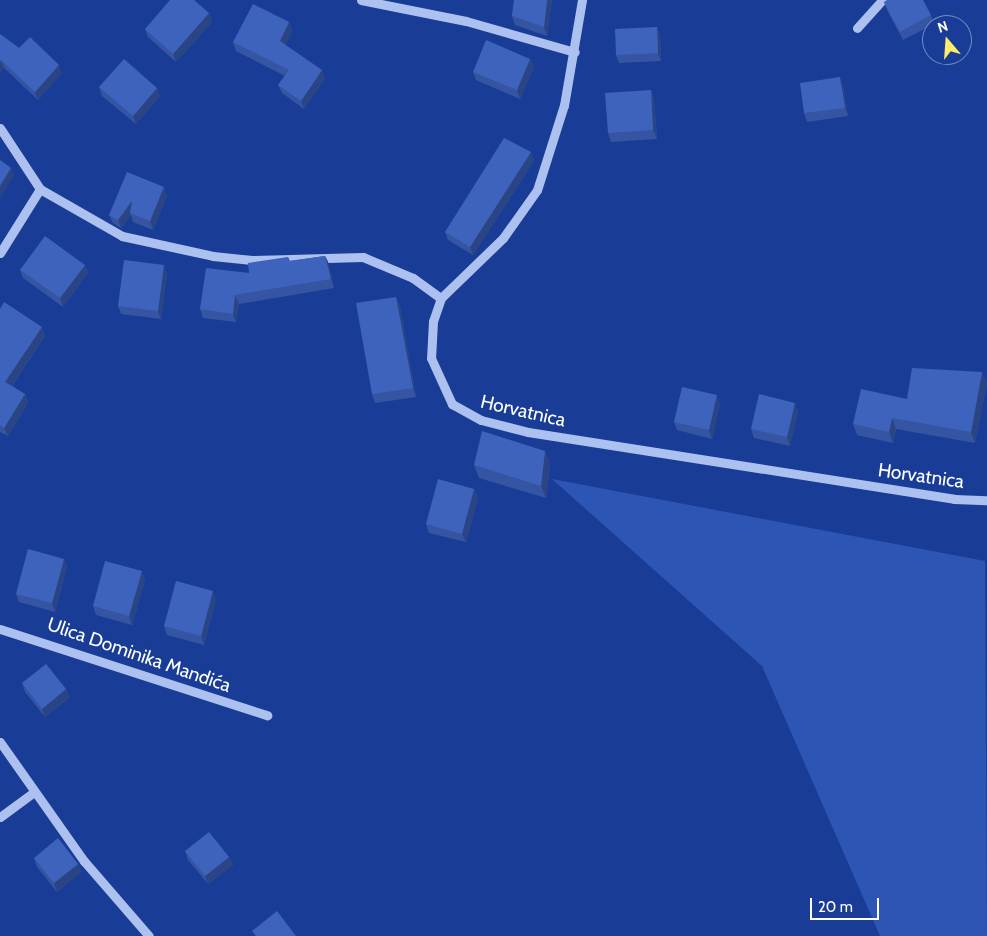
<!DOCTYPE html>
<html>
<head>
<meta charset="utf-8">
<style>
  body { margin:0 }
  #map { position:relative; width:987px; height:936px; overflow:hidden; background:#193d97; font-family:Cabin,sans-serif }
  div>[style] { position:absolute }
  .green>* { inset:0; background:#2d55b4 }
  .minor>* { height:9px; margin:-4.5px; padding:0 4.5px; transform-origin:4.5px; border-radius:4.5px; background:#adc1f1 }
  .wall>* { inset:0; background:#3555a2 }
  .shaded-wall>* { inset:0; background:#2b4584 }
  .building>* { inset:0; background:#3e63bc }
  span { translate:-50% -50%; white-space:nowrap; text-align:center; line-height:1.15; -webkit-text-stroke:4.5px #193d97; paint-order:stroke }
  .street-label { font-size:19px; color:#fff }
  .north { position:absolute; left:922px; top:15px; width:50px; height:50px; box-sizing:border-box; background:#193d97; border:1px solid #758bc1; border-radius:50%; rotate:342deg; font-size:14px; font-weight:700; line-height:20px; text-align:center; color:#fff }
  .north::after { content:''; display:block; margin:auto; width:18px; height:22px; background:#ffeb6c; clip-path:polygon(50% 0,100% 100%,50% 72%,0 100%) }
  .scale { position:absolute; left:810px; top:898px; width:69px; height:22px; box-sizing:border-box; border:2px solid #fff; border-top:0; padding-left:6px; font-size:15px; line-height:18px; white-space:nowrap; color:#fff; -webkit-text-stroke:4px #193d97; paint-order:stroke }
</style>
</head>
<body>
<div id="map">
  <div class="green">
    <div style="clip-path:polygon(552px 479px,985px 561px,987px 936px,880px 936px,762px 666px)"></div>
  </div>
  <div class="minor">
    <div style="left:361px;top:0;width:107px;rotate:11.3deg"></div>
    <div style="left:466px;top:21px;width:113px;rotate:15.9deg"></div>
    <div style="left:582px;top:0;width:107px;rotate:99.7deg"></div>
    <div style="left:564px;top:105px;width:89px;rotate:107.6deg"></div>
    <div style="left:537px;top:190px;width:59px;rotate:125.3deg"></div>
    <div style="left:503px;top:238px;width:86px;rotate:135.9deg"></div>
    <div style="left:441px;top:298px;width:24px;rotate:109deg"></div>
    <div style="left:433px;top:321px;width:37px;rotate:93deg"></div>
    <div style="left:431px;top:358px;width:51px;rotate:65.5deg"></div>
    <div style="left:452px;top:404px;width:33px;rotate:29deg"></div>
    <div style="left:481px;top:420px;width:49px;rotate:14.3deg"></div>
    <div style="left:528px;top:432px;width:431px;rotate:8.9deg"></div>
    <div style="left:954px;top:499px;width:33px;rotate:2deg"></div>
    <div style="left:857px;top:28px;width:38px;rotate:-48deg"></div>
    <div style="left:0;top:128px;width:73px;rotate:56.7deg"></div>
    <div style="left:40px;top:189px;width:95px;rotate:29.8deg"></div>
    <div style="left:122px;top:236px;width:93px;rotate:12.4deg"></div>
    <div style="left:213px;top:256px;width:39px;rotate:6deg"></div>
    <div style="left:252px;top:260px;width:111px;rotate:-1.5deg"></div>
    <div style="left:363px;top:257px;width:54px;rotate:22.8deg"></div>
    <div style="left:413px;top:278px;width:34px;rotate:36deg"></div>
    <div style="left:0;top:253px;width:75px;rotate:-58deg"></div>
    <div style="left:0;top:629px;width:281px;rotate:17.9deg"></div>
    <div style="left:0;top:742px;width:146px;rotate:54.8deg"></div>
    <div style="left:84px;top:861px;width:99px;rotate:49.1deg"></div>
    <div style="left:0;top:817px;width:42px;rotate:-36.3deg"></div>
  </div>
  <div class="wall">
    <div style="clip-path:polygon(514px 0,552px 0,547px 36px,515px 25px,512px 16px)"></div>
    <div style="clip-path:polygon(884px 2px,931px 15px,934px 24px,903px 40px,887px 10px)"></div>
    <div style="clip-path:polygon(209px 13px,212px 22px,176px 62px,148px 37px,145px 29px)"></div>
    <div style="clip-path:polygon(289px 22px,292px 31px,285px 45px,325px 78px,304px 109px,282px 93px,278px 85px,285px 76px,236px 51px,233px 42px)"></div>
    <div style="clip-path:polygon(657px 27px,660px 35px,661px 61px,619px 63px,616px 55px)"></div>
    <div style="clip-path:polygon(0 34px,19px 48px,62px 73px,38px 100px,4px 68px,0 73px)"></div>
    <div style="clip-path:polygon(530px 59px,534px 67px,520px 99px,476px 80px,473px 72px)"></div>
    <div style="clip-path:polygon(843px 86px,848px 116px,807px 122px,804px 113px)"></div>
    <div style="clip-path:polygon(99px 87px,157px 88px,160px 96px,136px 124px,102px 96px)"></div>
    <div style="clip-path:polygon(651px 90px,654px 99px,657px 139px,611px 142px,608px 133px)"></div>
    <div style="clip-path:polygon(531px 152px,534px 161px,473px 255px,448px 240px,445px 232px)"></div>
    <div style="clip-path:polygon(167px 196px,153px 230px,133px 222px,131px 215px,121px 228px,113px 223px,109px 215px)"></div>
    <div style="clip-path:polygon(325px 256px,329px 264px,334px 288px,239px 304px,236px 322px,203px 318px,200px 309px,249px 273px,288px 257px,290px 261px)"></div>
    <div style="clip-path:polygon(85px 265px,88px 273px,63px 307px,23px 278px,20px 270px)"></div>
    <div style="clip-path:polygon(167px 274px,161px 319px,121px 314px,118px 306px)"></div>
    <div style="clip-path:polygon(396px 297px,400px 306px,416px 397px,375px 403px,372px 394px)"></div>
    <div style="clip-path:polygon(0 309px,45px 336px,12px 386px,25px 394px,28px 403px,8px 436px,0 432px)"></div>
    <div style="clip-path:polygon(982px 372px,987px 383px,975px 443px,896px 429px,893px 443px,857px 435px,853px 424px,907px 399px)"></div>
    <div style="clip-path:polygon(720px 404px,712px 439px,677px 430px,674px 422px)"></div>
    <div style="clip-path:polygon(798px 411px,790px 446px,754px 438px,751px 429px)"></div>
    <div style="clip-path:polygon(545px 451px,550px 464px,546px 498px,479px 478px,474px 465px)"></div>
    <div style="clip-path:polygon(474px 489px,478px 498px,466px 542px,429px 533px,426px 524px)"></div>
    <div style="clip-path:polygon(64px 559px,67px 567px,55px 612px,19px 602px,16px 594px)"></div>
    <div style="clip-path:polygon(142px 571px,145px 580px,132px 625px,96px 615px,93px 606px)"></div>
    <div style="clip-path:polygon(216px 600px,204px 645px,167px 635px,164px 626px)"></div>
    <div style="clip-path:polygon(22px 683px,66px 689px,69px 698px,45px 717px,25px 692px)"></div>
    <div style="clip-path:polygon(185px 851px,229px 857px,233px 865px,208px 884px,188px 860px)"></div>
    <div style="clip-path:polygon(34px 858px,78px 864px,81px 872px,57px 892px,37px 867px)"></div>
  </div>
  <div class="shaded-wall">
    <div style="clip-path:polygon(547px 0,552px 0,547px 36px,544px 27px)"></div>
    <div style="clip-path:polygon(209px 13px,212px 22px,176px 62px,173px 54px)"></div>
    <div style="clip-path:polygon(289px 22px,292px 31px,283px 50px,280px 41px)"></div>
    <div style="clip-path:polygon(657px 27px,660px 35px,661px 61px,658px 53px)"></div>
    <div style="clip-path:polygon(530px 59px,534px 67px,520px 99px,517px 90px)"></div>
    <div style="clip-path:polygon(1px 60px,4px 68px,0 73px,0 61px)"></div>
    <div style="clip-path:polygon(59px 65px,62px 73px,38px 100px,35px 92px)"></div>
    <div style="clip-path:polygon(322px 70px,325px 78px,304px 109px,301px 101px)"></div>
    <div style="clip-path:polygon(840px 77px,843px 86px,848px 116px,845px 108px)"></div>
    <div style="clip-path:polygon(157px 88px,160px 96px,136px 124px,133px 116px)"></div>
    <div style="clip-path:polygon(651px 90px,654px 99px,657px 139px,653px 130px)"></div>
    <div style="clip-path:polygon(531px 152px,534px 161px,473px 255px,470px 247px)"></div>
    <div style="clip-path:polygon(11px 168px,14px 175px,0 198px,0 186px)"></div>
    <div style="clip-path:polygon(164px 187px,167px 196px,153px 230px,150px 221px)"></div>
    <div style="clip-path:polygon(132px 201px,130px 213px,131px 215px,121px 228px,118px 220px)"></div>
    <div style="clip-path:polygon(325px 256px,329px 264px,334px 288px,331px 279px)"></div>
    <div style="clip-path:polygon(85px 265px,88px 273px,63px 307px,60px 298px)"></div>
    <div style="clip-path:polygon(164px 265px,167px 274px,161px 319px,158px 311px)"></div>
    <div style="clip-path:polygon(235px 295px,239px 304px,236px 322px,233px 314px)"></div>
    <div style="clip-path:polygon(396px 297px,400px 306px,416px 397px,413px 388px)"></div>
    <div style="clip-path:polygon(42px 327px,45px 336px,8px 391px,5px 382px)"></div>
    <div style="clip-path:polygon(982px 372px,987px 383px,975px 443px,971px 432px)"></div>
    <div style="clip-path:polygon(25px 394px,28px 403px,8px 436px,4px 428px)"></div>
    <div style="clip-path:polygon(717px 395px,720px 404px,712px 439px,709px 430px)"></div>
    <div style="clip-path:polygon(795px 403px,798px 411px,790px 446px,787px 437px)"></div>
    <div style="clip-path:polygon(892px 418px,896px 429px,893px 443px,889px 432px)"></div>
    <div style="clip-path:polygon(545px 451px,550px 464px,546px 498px,541px 486px)"></div>
    <div style="clip-path:polygon(474px 489px,478px 498px,466px 542px,462px 534px)"></div>
    <div style="clip-path:polygon(64px 559px,67px 567px,55px 612px,52px 603px)"></div>
    <div style="clip-path:polygon(142px 571px,145px 580px,132px 625px,129px 616px)"></div>
    <div style="clip-path:polygon(213px 591px,216px 600px,204px 645px,201px 636px)"></div>
    <div style="clip-path:polygon(66px 689px,69px 698px,45px 717px,42px 709px)"></div>
    <div style="clip-path:polygon(229px 857px,233px 865px,208px 884px,205px 876px)"></div>
    <div style="clip-path:polygon(78px 864px,81px 872px,57px 892px,54px 883px)"></div>
  </div>
  <div class="building">
    <div style="clip-path:polygon(170px 0,194px 0,209px 13px,173px 54px,145px 29px)"></div>
    <div style="clip-path:polygon(514px 0,547px 0,544px 27px,512px 16px)"></div>
    <div style="clip-path:polygon(887px 0,923px 0,931px 15px,900px 32px,884px 2px)"></div>
    <div style="clip-path:polygon(253px 4px,289px 22px,280px 41px,322px 70px,301px 101px,278px 85px,289px 70px,233px 42px)"></div>
    <div style="clip-path:polygon(657px 27px,658px 53px,616px 55px,615px 29px)"></div>
    <div style="clip-path:polygon(0 34px,19px 48px,30px 37px,59px 65px,35px 92px,1px 60px,0 61px)"></div>
    <div style="clip-path:polygon(486px 40px,530px 59px,517px 90px,473px 72px)"></div>
    <div style="clip-path:polygon(124px 59px,157px 88px,133px 116px,99px 87px)"></div>
    <div style="clip-path:polygon(840px 77px,845px 108px,804px 113px,800px 83px)"></div>
    <div style="clip-path:polygon(651px 90px,653px 130px,608px 133px,605px 93px)"></div>
    <div style="clip-path:polygon(504px 138px,531px 152px,470px 247px,445px 232px)"></div>
    <div style="clip-path:polygon(0 160px,11px 168px,0 186px)"></div>
    <div style="clip-path:polygon(127px 172px,164px 187px,150px 221px,130px 213px,132px 201px,118px 220px,109px 215px)"></div>
    <div style="clip-path:polygon(45px 236px,85px 265px,60px 298px,20px 270px)"></div>
    <div style="clip-path:polygon(325px 256px,331px 279px,235px 295px,233px 314px,200px 309px,206px 268px,249px 273px,248px 263px,288px 257px,289px 261px)"></div>
    <div style="clip-path:polygon(124px 260px,164px 265px,158px 311px,118px 306px)"></div>
    <div style="clip-path:polygon(396px 297px,413px 388px,372px 394px,356px 303px)"></div>
    <div style="clip-path:polygon(4px 302px,42px 327px,5px 382px,25px 394px,4px 428px,0 425px,0 309px)"></div>
    <div style="clip-path:polygon(912px 368px,982px 372px,971px 432px,892px 418px,889px 432px,853px 424px,861px 389px,907px 399px)"></div>
    <div style="clip-path:polygon(682px 387px,717px 395px,709px 430px,674px 422px)"></div>
    <div style="clip-path:polygon(759px 394px,795px 403px,787px 437px,751px 429px)"></div>
    <div style="clip-path:polygon(482px 431px,545px 451px,541px 486px,474px 465px)"></div>
    <div style="clip-path:polygon(438px 479px,474px 489px,462px 534px,426px 524px)"></div>
    <div style="clip-path:polygon(28px 549px,64px 559px,52px 603px,16px 594px)"></div>
    <div style="clip-path:polygon(105px 561px,142px 571px,129px 616px,93px 606px)"></div>
    <div style="clip-path:polygon(176px 581px,213px 591px,201px 636px,164px 626px)"></div>
    <div style="clip-path:polygon(46px 664px,66px 689px,42px 709px,22px 683px)"></div>
    <div style="clip-path:polygon(209px 832px,229px 857px,205px 876px,185px 851px)"></div>
    <div style="clip-path:polygon(58px 838px,78px 864px,54px 883px,34px 858px)"></div>
    <div style="clip-path:polygon(277px 911px,296px 936px,256px 936px,252px 931px)"></div>
  </div>
  <div class="street-label">
    <span style="left:523px;top:411px;rotate:13deg">Horvatnica</span>
    <span style="left:921px;top:476px;rotate:8deg">Horvatnica</span>
    <span style="left:139px;top:655px;rotate:19deg">Ulica Dominika Mandića</span>
  </div>
  <div class="north">N</div>
  <div class="scale">20 m</div>
</div>
</body>
</html>
